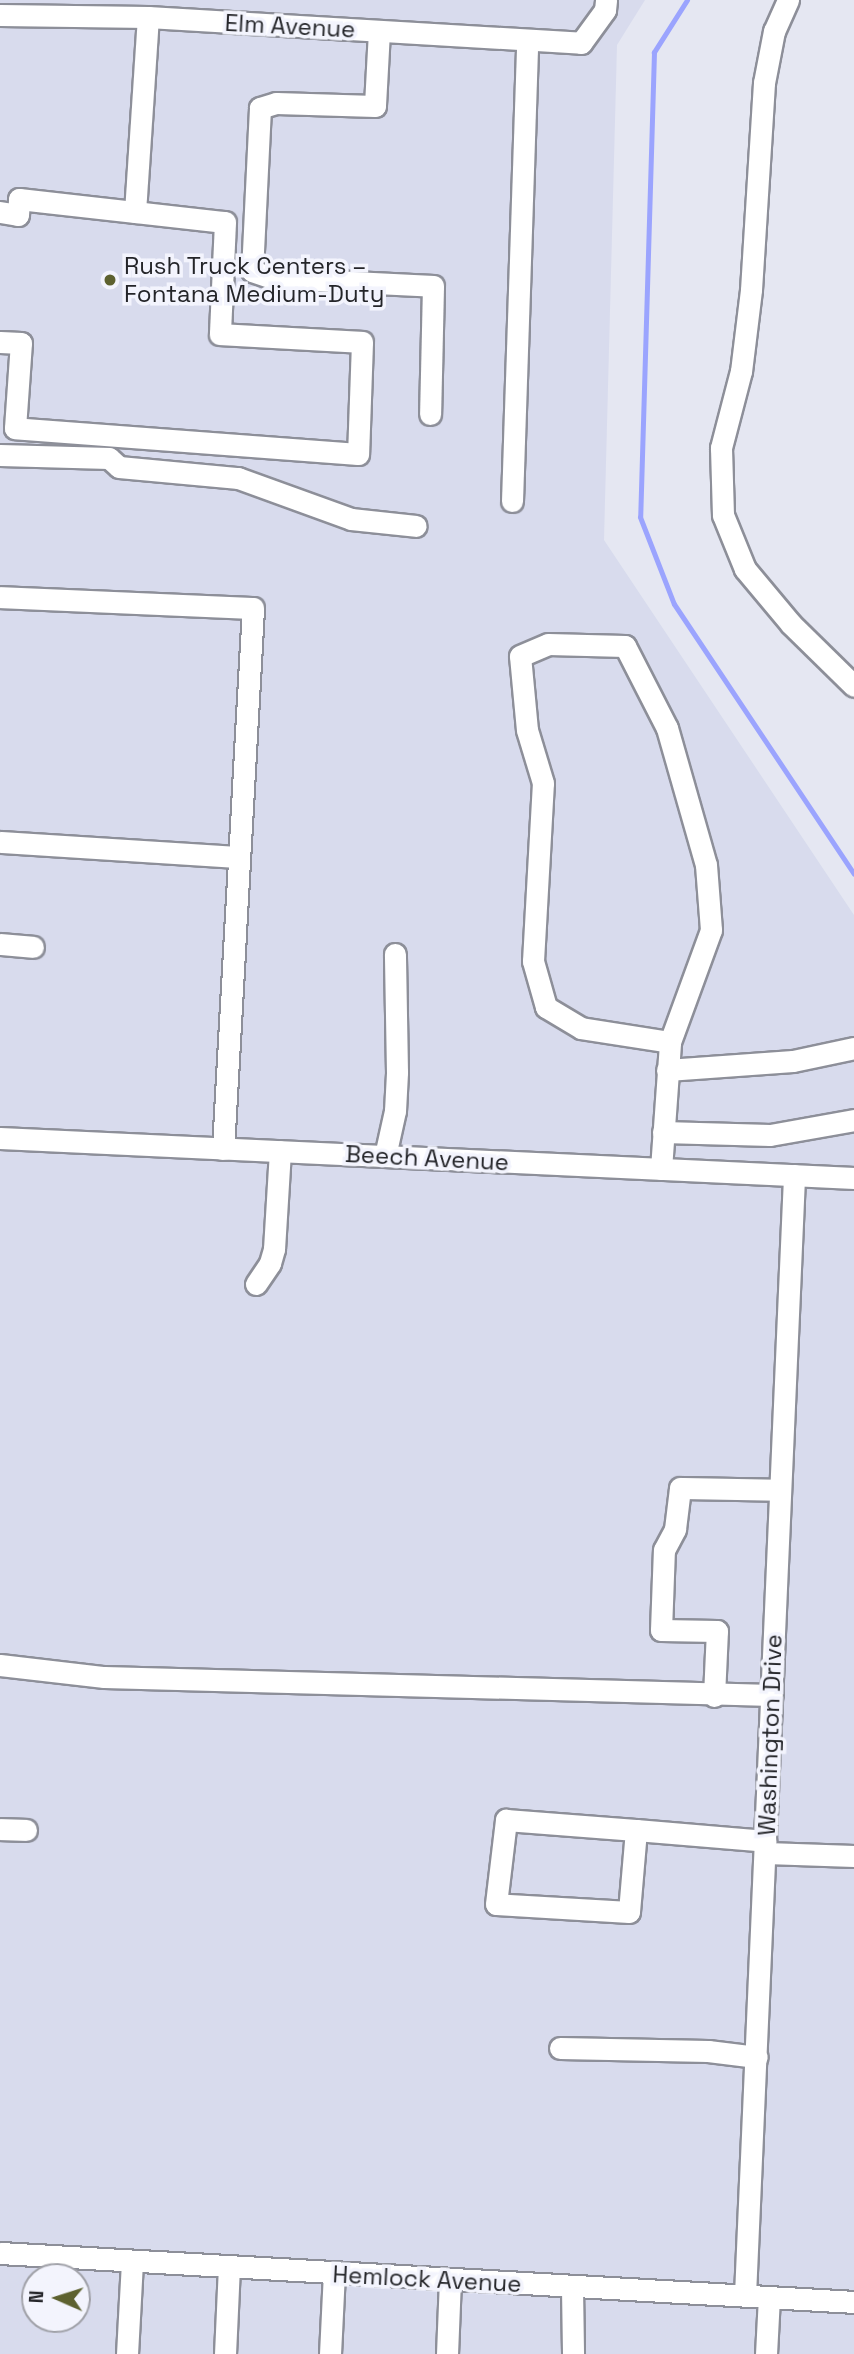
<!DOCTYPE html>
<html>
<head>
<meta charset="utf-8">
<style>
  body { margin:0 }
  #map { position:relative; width:854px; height:2354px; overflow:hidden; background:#e5e7f2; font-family:"Space Grotesk",sans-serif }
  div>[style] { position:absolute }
  .built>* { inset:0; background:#d8dbed }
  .stream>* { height:5px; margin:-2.5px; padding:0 2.5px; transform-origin:2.5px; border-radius:2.5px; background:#9ba4fe }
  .roads { filter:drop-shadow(2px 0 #8d8f99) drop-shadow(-2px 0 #8d8f99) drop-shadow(0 2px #8d8f99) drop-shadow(0 -2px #8d8f99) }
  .minor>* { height:21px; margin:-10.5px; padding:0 10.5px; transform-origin:10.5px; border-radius:10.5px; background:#fff }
  .dots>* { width:19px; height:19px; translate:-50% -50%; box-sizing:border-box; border:4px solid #f3f4fd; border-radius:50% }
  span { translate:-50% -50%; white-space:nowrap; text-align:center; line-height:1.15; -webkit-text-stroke:7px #f3f4fd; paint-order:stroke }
  .street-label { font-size:24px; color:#242529 }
  .poi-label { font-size:24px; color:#242529 }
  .left { translate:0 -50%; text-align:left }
  .north { position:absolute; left:21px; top:2263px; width:70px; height:70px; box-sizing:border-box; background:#f3f4fd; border:2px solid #a0a1a8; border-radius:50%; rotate:273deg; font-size:19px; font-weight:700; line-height:28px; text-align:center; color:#242529 }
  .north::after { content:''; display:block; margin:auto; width:24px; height:32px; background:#5d612f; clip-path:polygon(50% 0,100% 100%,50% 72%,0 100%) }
</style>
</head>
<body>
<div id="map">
  <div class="built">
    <div style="clip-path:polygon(evenodd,0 0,645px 0,617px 45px,604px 540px,854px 915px,854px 2354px,0 2354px,0 0,35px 2277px,77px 2277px,77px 2319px,35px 2319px,35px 2277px)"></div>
  </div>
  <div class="stream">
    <div style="left:687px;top:0;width:62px;rotate:122.4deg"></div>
    <div style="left:654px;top:52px;width:465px;rotate:91.7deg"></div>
    <div style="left:640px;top:517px;width:93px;rotate:68.7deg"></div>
    <div style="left:674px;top:604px;width:324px;rotate:56.3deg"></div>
  </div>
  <div class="roads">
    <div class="minor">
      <div style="left:788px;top:0;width:34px;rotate:114deg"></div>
      <div style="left:774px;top:31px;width:53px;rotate:100.9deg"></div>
      <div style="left:764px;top:83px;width:207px;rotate:93.6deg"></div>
      <div style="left:751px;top:290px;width:82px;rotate:97deg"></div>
      <div style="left:741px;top:371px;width:80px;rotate:104.6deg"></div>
      <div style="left:721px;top:448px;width:67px;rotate:88.3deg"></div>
      <div style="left:723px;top:515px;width:58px;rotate:67.8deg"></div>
      <div style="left:745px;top:569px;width:72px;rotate:50.1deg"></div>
      <div style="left:791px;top:624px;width:88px;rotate:44.5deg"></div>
      <div style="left:0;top:15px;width:148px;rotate:0.8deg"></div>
      <div style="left:148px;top:17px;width:434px;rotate:3.4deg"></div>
      <div style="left:581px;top:43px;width:41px;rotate:-54deg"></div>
      <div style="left:605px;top:10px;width:10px;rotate:-84deg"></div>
      <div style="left:379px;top:31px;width:75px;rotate:93.1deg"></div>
      <div style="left:375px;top:106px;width:99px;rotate:-178.3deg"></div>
      <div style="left:276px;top:103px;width:17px;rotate:163deg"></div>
      <div style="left:260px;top:108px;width:163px;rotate:92.8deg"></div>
      <div style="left:252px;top:271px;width:21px;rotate:19deg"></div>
      <div style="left:272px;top:278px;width:161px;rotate:2.8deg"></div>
      <div style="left:433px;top:286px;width:128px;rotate:91.3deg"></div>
      <div style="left:0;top:212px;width:18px;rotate:9deg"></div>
      <div style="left:18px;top:215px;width:16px;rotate:-86deg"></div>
      <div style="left:19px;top:199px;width:207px;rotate:6.4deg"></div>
      <div style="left:225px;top:222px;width:112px;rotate:92.6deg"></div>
      <div style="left:220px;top:334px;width:142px;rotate:3.2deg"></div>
      <div style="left:362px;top:342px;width:112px;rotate:92deg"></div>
      <div style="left:358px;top:454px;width:344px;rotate:-175.7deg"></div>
      <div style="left:15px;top:428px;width:85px;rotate:-86deg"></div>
      <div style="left:21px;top:343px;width:21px;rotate:-177deg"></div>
      <div style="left:135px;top:212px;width:195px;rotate:-86.2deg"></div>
      <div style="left:0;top:455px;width:109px;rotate:1.6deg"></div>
      <div style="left:109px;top:458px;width:13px;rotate:42deg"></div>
      <div style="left:119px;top:467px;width:120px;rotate:5.3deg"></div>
      <div style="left:238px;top:478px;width:120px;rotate:19.9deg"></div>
      <div style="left:351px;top:519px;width:65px;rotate:6.1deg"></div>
      <div style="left:512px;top:501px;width:461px;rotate:-88.1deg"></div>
      <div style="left:0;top:597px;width:253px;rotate:2.5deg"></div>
      <div style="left:253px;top:608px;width:542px;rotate:93.17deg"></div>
      <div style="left:0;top:842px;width:239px;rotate:3.6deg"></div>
      <div style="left:0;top:944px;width:33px;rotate:5deg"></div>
      <div style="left:667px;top:1070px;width:126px;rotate:-4.1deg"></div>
      <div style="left:793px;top:1061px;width:62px;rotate:-12deg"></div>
      <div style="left:663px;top:1132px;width:107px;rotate:1.6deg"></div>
      <div style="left:770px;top:1135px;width:85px;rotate:-10.1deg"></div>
      <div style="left:0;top:1138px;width:855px;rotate:2.68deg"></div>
      <div style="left:385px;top:1156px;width:46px;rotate:-77.5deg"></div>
      <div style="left:395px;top:1111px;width:39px;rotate:-87deg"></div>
      <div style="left:397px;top:1072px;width:118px;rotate:-91deg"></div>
      <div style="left:661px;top:1169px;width:127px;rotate:-85.9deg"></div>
      <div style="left:670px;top:1042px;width:90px;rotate:-171.1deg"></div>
      <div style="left:581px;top:1028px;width:41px;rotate:-149deg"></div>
      <div style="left:546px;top:1007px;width:48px;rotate:-105.8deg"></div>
      <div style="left:533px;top:961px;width:178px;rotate:-86.8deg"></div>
      <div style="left:543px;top:783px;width:55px;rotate:-106.8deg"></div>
      <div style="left:527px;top:730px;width:74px;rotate:-95.4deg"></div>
      <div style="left:520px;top:656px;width:30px;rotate:-23deg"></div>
      <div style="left:548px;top:644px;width:77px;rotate:1.5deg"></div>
      <div style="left:625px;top:646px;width:92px;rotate:62.9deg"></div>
      <div style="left:667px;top:728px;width:142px;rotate:74.1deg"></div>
      <div style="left:706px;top:865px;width:65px;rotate:85.6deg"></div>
      <div style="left:711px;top:930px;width:119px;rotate:110.1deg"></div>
      <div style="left:256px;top:1284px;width:25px;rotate:-56deg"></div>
      <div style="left:270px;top:1263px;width:15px;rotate:-74deg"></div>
      <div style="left:274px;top:1249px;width:98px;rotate:-86.5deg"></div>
      <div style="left:0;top:1665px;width:105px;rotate:6.6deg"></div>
      <div style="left:104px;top:1677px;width:668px;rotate:1.54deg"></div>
      <div style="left:714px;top:1696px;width:65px;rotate:-87.4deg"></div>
      <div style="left:717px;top:1631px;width:56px;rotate:-179deg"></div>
      <div style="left:661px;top:1630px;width:80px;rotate:-87.9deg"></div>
      <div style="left:664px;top:1550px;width:24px;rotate:-62deg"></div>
      <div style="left:675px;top:1529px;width:41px;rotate:-83deg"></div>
      <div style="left:680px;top:1488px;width:100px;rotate:1.1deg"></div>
      <div style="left:0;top:1829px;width:26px;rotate:2deg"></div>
      <div style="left:636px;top:1830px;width:82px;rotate:94.9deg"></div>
      <div style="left:629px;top:1912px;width:133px;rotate:-176.6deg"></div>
      <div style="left:496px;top:1904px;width:85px;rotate:-83.2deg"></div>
      <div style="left:506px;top:1820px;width:130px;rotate:4.4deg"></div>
      <div style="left:636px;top:1830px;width:130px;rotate:4.8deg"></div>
      <div style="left:766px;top:1853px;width:88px;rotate:2deg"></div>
      <div style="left:560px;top:2048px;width:148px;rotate:1.2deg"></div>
      <div style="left:708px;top:2051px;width:49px;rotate:7deg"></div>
      <div style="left:0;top:2253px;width:855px;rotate:3.28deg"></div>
      <div style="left:572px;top:2288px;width:66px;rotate:89.1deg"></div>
      <div style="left:745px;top:2295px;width:1121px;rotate:-87.49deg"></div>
      <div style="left:127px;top:2354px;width:91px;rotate:-86.9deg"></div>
      <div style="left:225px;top:2354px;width:87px;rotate:-87.4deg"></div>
      <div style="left:330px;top:2354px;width:81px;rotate:-87.2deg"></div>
      <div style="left:447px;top:2354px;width:75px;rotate:-87.7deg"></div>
      <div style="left:766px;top:2354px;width:57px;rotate:-87deg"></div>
    </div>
  </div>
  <div class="dots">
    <div style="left:110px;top:280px;background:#5d612f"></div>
  </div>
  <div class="street-label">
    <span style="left:290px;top:26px;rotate:3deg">Elm Avenue</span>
    <span style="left:427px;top:1158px;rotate:3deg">Beech Avenue</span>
    <span style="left:770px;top:1735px;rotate:-88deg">Washington Drive</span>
    <span style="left:427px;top:2279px;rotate:3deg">Hemlock Avenue</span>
  </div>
  <div class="poi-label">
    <span class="left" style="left:124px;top:280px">Rush Truck Centers –<br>Fontana Medium-Duty</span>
  </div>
  <div class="north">N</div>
</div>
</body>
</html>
